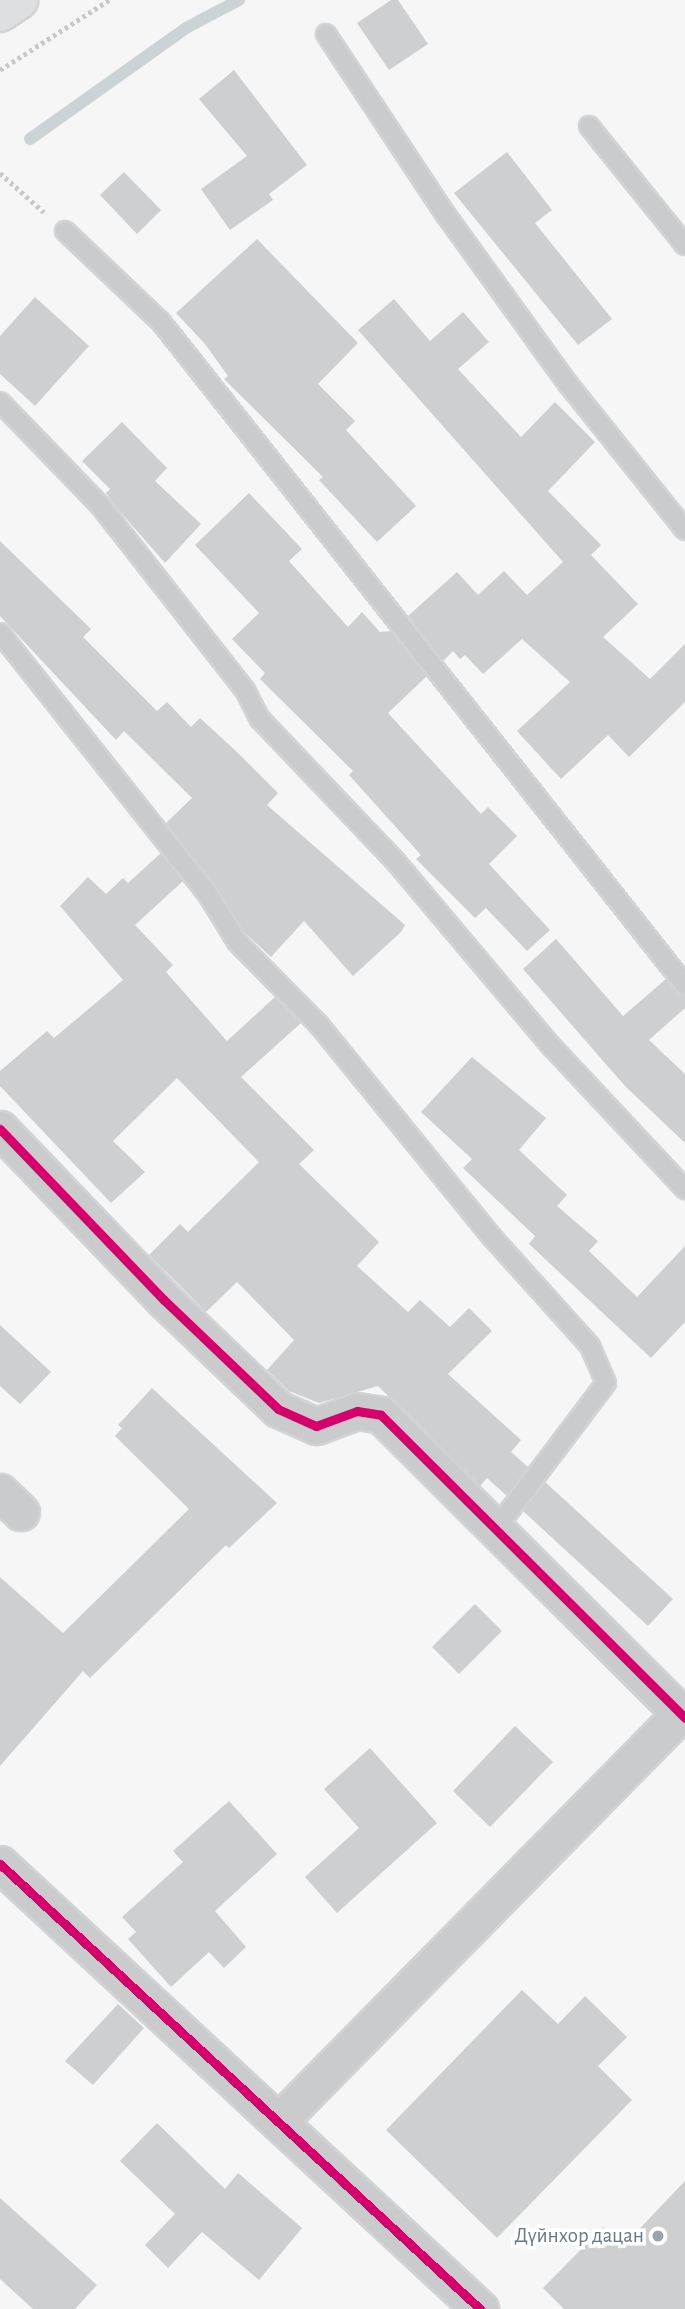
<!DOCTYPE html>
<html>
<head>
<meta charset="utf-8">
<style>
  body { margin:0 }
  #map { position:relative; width:685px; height:2309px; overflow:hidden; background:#f6f6f6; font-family:"Alegreya Sans",sans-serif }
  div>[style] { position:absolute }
  .stream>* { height:12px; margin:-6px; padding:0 6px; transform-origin:6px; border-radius:6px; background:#cbd3d6 }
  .building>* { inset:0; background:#cecfd0 }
  .path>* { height:4.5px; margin-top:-2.25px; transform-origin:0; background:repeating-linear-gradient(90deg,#c7c8c9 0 3.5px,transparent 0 7px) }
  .roads { filter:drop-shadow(2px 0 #d2d3d4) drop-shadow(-2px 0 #d2d3d4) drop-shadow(0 2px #d2d3d4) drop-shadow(0 -2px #d2d3d4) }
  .lane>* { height:18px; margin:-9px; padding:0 9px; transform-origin:9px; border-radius:9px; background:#c9cbcc }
  .street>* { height:35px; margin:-17.5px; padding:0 17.5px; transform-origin:17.5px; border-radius:17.5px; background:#c9cbcc }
  .primary>* { height:38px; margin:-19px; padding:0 19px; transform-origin:19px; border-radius:19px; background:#dedfe0 }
  .cycleway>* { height:9px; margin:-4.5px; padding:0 4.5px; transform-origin:4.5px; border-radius:4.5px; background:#d6006c }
  .dots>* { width:19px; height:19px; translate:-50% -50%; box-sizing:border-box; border:4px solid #fff; border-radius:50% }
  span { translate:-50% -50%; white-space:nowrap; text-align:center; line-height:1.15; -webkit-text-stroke:7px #fff; paint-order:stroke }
  .poi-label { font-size:21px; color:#697884 }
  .right { translate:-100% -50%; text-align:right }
</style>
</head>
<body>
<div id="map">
  <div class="stream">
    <div style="left:30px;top:139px;width:191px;rotate:-35.4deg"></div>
    <div style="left:186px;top:28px;width:60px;rotate:-27.8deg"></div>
  </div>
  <div class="building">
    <div style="clip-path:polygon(391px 0,398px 0,428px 44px,389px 70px,357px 23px)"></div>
    <div style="clip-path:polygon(234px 70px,307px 165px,269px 194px,273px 200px,230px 230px,201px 189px,247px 156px,199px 99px)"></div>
    <div style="clip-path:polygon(507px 152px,552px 210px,535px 223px,612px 319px,578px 345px,454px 193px)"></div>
    <div style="clip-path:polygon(124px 172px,161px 210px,137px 234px,100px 195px)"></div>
    <div style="clip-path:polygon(257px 239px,358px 343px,318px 384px,355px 421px,346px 430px,416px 506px,377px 542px,319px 480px,323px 477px,224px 379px,228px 376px,205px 344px,176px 313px)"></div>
    <div style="clip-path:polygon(35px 297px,89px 346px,35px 406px,0 374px,0 336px)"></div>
    <div style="clip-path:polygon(394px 299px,430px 341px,463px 312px,489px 342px,458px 369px,521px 437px,555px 402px,595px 442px,548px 491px,601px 545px,591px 555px,638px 604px,603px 637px,650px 679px,685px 644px,685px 702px,629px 757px,608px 735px,561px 779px,517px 731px,570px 682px,522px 639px,483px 674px,465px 655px,460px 659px,453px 651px,443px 661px,408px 616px,457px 572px,478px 595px,504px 571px,527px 595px,563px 562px,358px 330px)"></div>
    <div style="clip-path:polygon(122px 422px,167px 468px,155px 481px,201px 524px,165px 563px,116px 507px,106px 493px,110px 489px,82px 461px)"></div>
    <div style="clip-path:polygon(249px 493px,302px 549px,289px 561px,348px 627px,362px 612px,380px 632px,391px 631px,427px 676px,388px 713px,481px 814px,488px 807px,517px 836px,489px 864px,550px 930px,527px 951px,486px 908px,475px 918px,416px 859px,421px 855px,349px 775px,353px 771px,260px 679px,265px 673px,232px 639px,259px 613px,195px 545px)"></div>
    <div style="clip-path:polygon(0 541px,91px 629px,83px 637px,157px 711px,167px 702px,191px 727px,200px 718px,237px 752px,278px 793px,267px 805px,405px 925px,401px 932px,353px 976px,304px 921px,271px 957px,245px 933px,166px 823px,192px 798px,124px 731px,116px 740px,0 616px)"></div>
    <div style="clip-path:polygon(161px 853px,183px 881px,135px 925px,173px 965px,166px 972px,227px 1041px,275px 997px,301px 1023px,241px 1077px,314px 1150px,299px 1164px,379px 1242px,357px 1266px,408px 1312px,420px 1300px,450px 1327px,469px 1308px,492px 1331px,448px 1374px,521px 1440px,511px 1452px,528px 1467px,507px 1496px,487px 1478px,480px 1486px,378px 1386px,319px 1403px,289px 1391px,267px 1370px,294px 1340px,237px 1282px,206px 1312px,149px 1255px,180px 1224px,188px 1232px,259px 1162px,177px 1078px,113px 1141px,145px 1172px,111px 1203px,0 1086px,0 1071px,47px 1031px,54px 1038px,123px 980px,60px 906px,88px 877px,106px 894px,123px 878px,128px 883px)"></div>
    <div style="clip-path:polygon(556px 939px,623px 1016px,666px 979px,685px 996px,685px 1008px,649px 1040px,685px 1074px,685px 1143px,625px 1086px,523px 969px)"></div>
    <div style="clip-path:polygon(472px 1057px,546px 1118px,519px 1150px,567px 1195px,557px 1206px,598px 1241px,589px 1251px,637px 1297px,685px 1246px,685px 1322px,651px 1358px,529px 1244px,535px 1236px,463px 1168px,472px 1159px,421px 1112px)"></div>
    <div style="clip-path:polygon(0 1325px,51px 1372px,20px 1404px,0 1386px)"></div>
    <div style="clip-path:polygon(152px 1388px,277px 1503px,229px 1548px,226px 1545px,90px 1678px,83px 1671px,0 1766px,0 1577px,63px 1633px,189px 1509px,115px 1436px,122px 1428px,118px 1425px)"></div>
    <div style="clip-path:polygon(545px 1482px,673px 1599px,648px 1626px,523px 1511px)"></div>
    <div style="clip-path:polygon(475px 1604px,502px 1631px,459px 1674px,432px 1647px)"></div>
    <div style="clip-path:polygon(515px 1726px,553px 1762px,490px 1827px,453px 1791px)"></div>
    <div style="clip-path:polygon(370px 1748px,437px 1823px,337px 1913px,305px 1877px,359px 1828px,324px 1789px)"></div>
    <div style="clip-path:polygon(229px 1801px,277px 1854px,215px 1911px,246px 1947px,224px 1968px,209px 1952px,171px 1987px,128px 1939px,136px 1932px,122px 1917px,183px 1862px,173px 1851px)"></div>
    <div style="clip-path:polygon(522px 1990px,558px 2024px,585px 1996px,627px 2037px,598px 2066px,632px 2100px,497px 2238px,386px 2130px)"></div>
    <div style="clip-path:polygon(118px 2004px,144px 2028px,93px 2085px,65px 2061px)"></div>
    <div style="clip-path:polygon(157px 2123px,225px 2189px,238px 2173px,302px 2228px,259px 2280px,202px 2232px,168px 2268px,145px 2245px,175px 2214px,120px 2161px)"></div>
    <div style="clip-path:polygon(685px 2181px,685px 2309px,564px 2309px,543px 2288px,603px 2227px,623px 2246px)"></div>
    <div style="clip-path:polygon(0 2198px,97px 2285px,75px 2309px,33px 2309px,0 2279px)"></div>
  </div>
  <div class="path">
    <div style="left:0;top:70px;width:130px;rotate:-32.7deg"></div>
    <div style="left:0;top:173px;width:59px;rotate:41.6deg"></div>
  </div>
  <div class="roads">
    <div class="lane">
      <div style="left:326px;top:34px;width:217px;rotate:56.5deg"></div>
      <div style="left:446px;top:215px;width:208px;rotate:54.2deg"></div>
      <div style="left:568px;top:384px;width:187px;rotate:51.3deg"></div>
      <div style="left:589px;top:126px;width:153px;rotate:51.1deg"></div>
      <div style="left:65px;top:231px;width:132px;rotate:43.5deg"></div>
      <div style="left:161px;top:322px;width:845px;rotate:51.68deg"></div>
      <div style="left:0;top:402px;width:142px;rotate:45.9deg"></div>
      <div style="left:99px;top:504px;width:236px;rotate:51.9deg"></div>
      <div style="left:245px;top:690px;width:33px;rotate:63deg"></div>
      <div style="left:260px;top:719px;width:197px;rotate:46.4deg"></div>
      <div style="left:396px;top:862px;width:242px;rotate:49.9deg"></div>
      <div style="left:552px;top:1047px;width:195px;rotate:46.9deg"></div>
      <div style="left:0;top:633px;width:332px;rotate:51.5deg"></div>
      <div style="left:207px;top:893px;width:57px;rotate:58.5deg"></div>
      <div style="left:237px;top:942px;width:117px;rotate:45.3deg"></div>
      <div style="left:319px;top:1025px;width:272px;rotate:50.8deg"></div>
      <div style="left:491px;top:1236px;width:148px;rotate:48deg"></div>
      <div style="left:590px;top:1346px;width:40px;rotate:66.6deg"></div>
      <div style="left:606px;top:1383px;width:186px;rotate:127.1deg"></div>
    </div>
    <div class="street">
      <div style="left:0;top:1129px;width:236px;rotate:46.2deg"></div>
      <div style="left:163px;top:1299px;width:159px;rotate:43.7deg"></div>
      <div style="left:278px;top:1409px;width:42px;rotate:24.1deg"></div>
      <div style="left:316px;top:1426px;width:44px;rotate:-20.1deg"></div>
      <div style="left:357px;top:1411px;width:24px;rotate:9deg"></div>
      <div style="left:381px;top:1415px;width:429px;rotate:44.9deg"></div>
      <div style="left:0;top:1492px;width:29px;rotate:44deg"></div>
      <div style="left:0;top:1864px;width:655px;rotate:42.83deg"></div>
      <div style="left:281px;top:2119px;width:576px;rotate:-45.42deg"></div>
    </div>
    <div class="primary">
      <div style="left:0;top:12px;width:22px;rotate:-34deg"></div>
    </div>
  </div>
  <div class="cycleway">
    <div style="left:0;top:1129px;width:236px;rotate:46.2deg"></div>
    <div style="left:163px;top:1299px;width:159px;rotate:43.7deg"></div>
    <div style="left:278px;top:1409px;width:42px;rotate:24.1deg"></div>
    <div style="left:316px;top:1426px;width:44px;rotate:-20.1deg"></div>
    <div style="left:357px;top:1411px;width:24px;rotate:9deg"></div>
    <div style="left:381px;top:1415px;width:429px;rotate:44.9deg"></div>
    <div style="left:0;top:1864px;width:655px;rotate:42.83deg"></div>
  </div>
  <div class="dots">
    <div style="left:658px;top:2236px;background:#9aa4ac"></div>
  </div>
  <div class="poi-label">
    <span class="right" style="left:644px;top:2236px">Дүйнхор дацан</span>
  </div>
</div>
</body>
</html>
